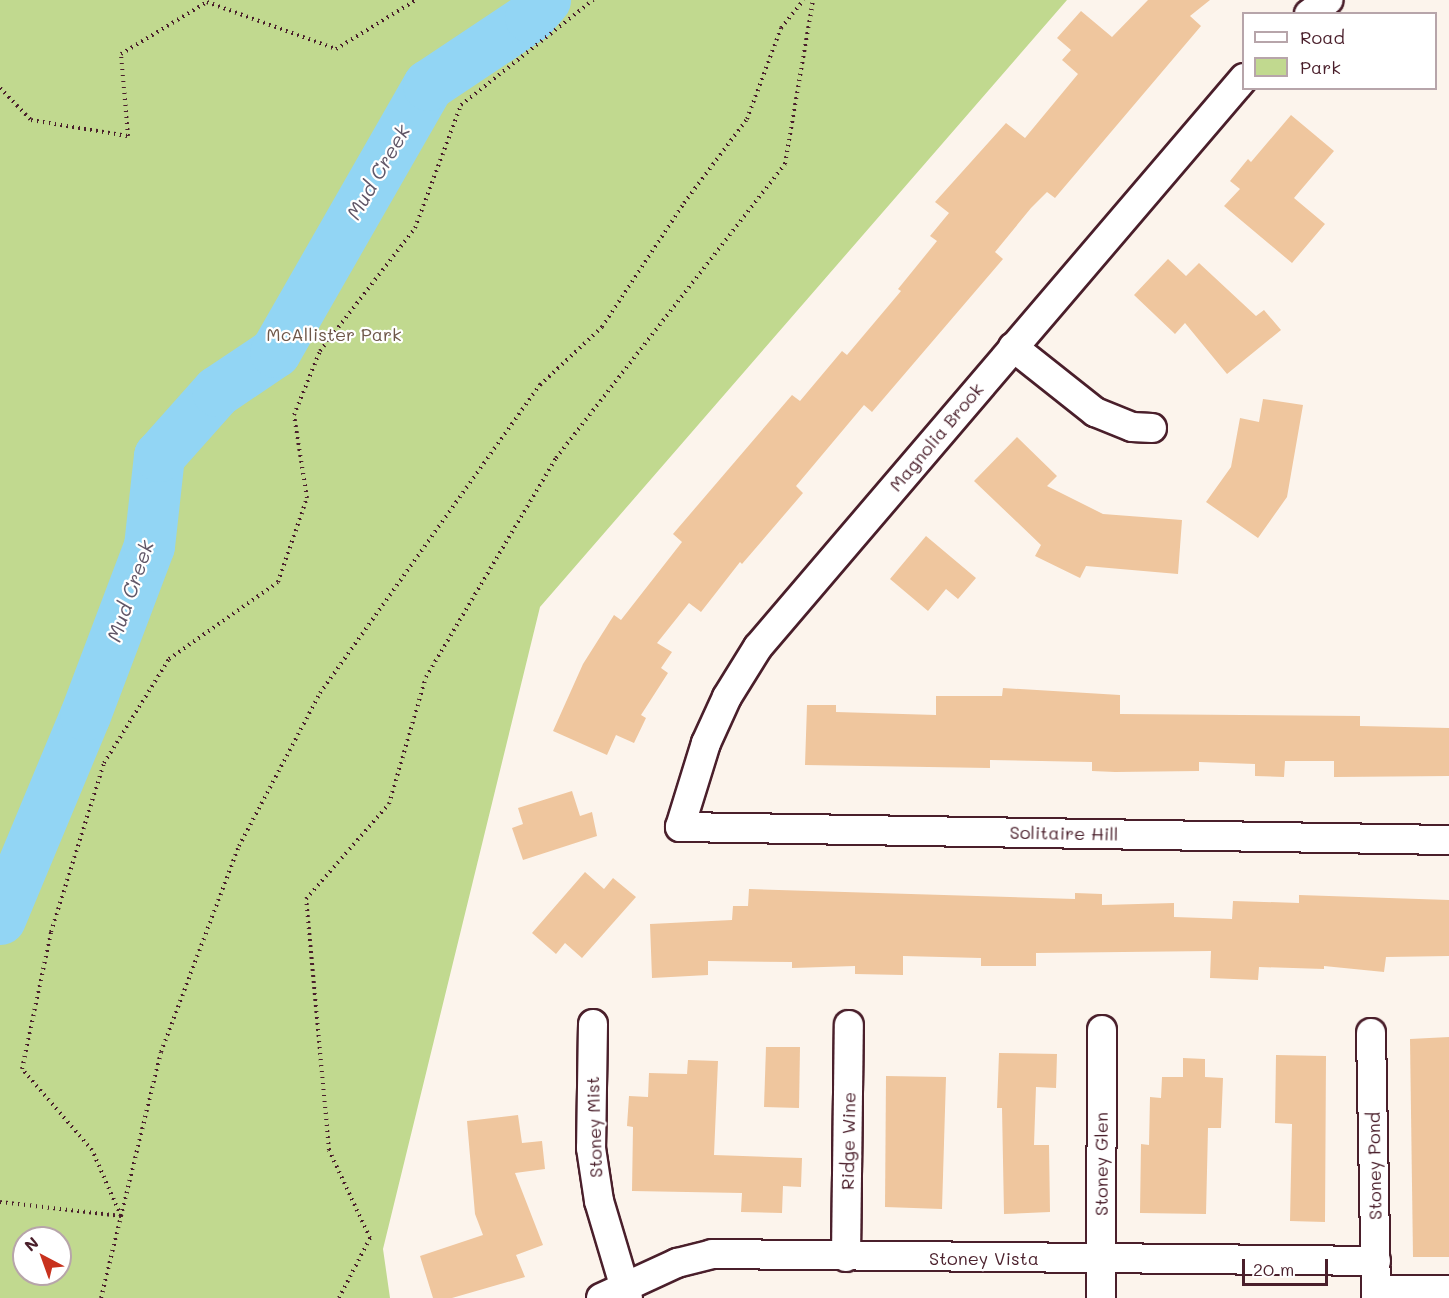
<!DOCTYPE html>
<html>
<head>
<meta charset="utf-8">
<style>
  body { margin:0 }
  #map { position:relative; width:1449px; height:1298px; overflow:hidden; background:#fcf4ec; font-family:Mali,sans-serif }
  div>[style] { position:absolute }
  .green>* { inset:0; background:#c1d98f }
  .river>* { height:51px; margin:-25.5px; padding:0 25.5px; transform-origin:25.5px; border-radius:25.5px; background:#92d5f4 }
  .building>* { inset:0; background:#efc69e }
  .path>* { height:4px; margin-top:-2px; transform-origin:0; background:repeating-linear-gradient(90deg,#4a1f2b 0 1.5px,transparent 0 6px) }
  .roads { filter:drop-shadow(2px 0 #4a1f2b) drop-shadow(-2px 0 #4a1f2b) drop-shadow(0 2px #4a1f2b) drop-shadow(0 -2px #4a1f2b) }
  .street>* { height:28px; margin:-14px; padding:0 14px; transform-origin:14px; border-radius:14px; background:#fff }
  span { translate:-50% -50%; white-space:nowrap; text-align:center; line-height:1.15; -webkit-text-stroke:4.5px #fff; paint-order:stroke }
  .park-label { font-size:18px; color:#6e5749 }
  .street-label { font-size:18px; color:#4a1f2b }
  .water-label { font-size:20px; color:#605667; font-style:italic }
  .legend { position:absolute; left:1242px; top:12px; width:195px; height:78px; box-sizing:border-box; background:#fff; border:2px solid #b7a5aa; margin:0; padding:8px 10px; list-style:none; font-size:18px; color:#4a1f2b }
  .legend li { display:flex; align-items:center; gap:12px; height:30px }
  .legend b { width:30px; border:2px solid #b7a5aa }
  .north { position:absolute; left:12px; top:1226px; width:60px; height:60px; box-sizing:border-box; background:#fff; border:2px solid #b7a5aa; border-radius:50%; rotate:319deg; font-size:16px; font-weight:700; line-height:24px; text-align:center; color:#4a1f2b }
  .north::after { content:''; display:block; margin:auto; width:21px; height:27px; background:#c8321e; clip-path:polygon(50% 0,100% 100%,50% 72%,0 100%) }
  .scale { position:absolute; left:1242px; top:1259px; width:86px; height:27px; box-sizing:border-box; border:3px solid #4a1f2b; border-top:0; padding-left:8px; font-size:18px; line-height:21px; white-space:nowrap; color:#4a1f2b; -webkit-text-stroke:4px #fff; paint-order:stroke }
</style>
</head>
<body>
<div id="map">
  <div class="green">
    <div style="clip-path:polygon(evenodd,0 0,1067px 0,540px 607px,383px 1249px,390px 1298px,0 1298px,0 0,24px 1238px,60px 1238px,60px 1274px,24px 1274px,24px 1238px)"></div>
  </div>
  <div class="river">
    <div style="left:0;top:919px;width:221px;rotate:-67.4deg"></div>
    <div style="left:85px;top:715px;width:181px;rotate:-69.3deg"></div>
    <div style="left:149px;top:546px;width:91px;rotate:-83.7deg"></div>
    <div style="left:159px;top:456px;width:87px;rotate:-48.3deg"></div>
    <div style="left:217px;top:391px;width:70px;rotate:-33.9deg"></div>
    <div style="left:275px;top:352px;width:308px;rotate:-60.2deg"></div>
    <div style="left:428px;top:85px;width:123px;rotate:-33.7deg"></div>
    <div style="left:530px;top:17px;width:23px;rotate:-49deg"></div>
  </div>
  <div class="building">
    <div style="clip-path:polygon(1148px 0,1210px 0,1190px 16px,1201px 26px,1055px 198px,1047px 192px,1031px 208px,995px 252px,1003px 259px,872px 412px,864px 405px,796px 486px,803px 493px,742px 564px,740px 562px,701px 612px,689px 603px,657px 643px,672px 652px,661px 668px,668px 673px,641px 715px,646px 718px,634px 743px,616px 735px,607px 755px,553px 731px,583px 664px,614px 615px,621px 620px,682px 542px,673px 534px,792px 395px,800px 401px,842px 351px,847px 355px,901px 291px,898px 289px,937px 241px,930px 236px,949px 213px,935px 202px,1006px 123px,1025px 138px,1078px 74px,1062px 60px,1071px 50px,1057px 38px,1081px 11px,1112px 37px)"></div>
    <div style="clip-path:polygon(1291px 115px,1334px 151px,1294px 198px,1325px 224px,1292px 263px,1224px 206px,1240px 189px,1230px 181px,1248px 159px,1251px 162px)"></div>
    <div style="clip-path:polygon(1168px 259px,1186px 276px,1199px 263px,1256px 316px,1264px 310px,1281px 330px,1227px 374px,1185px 323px,1175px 334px,1134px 295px)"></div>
    <div style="clip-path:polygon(1263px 399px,1303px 405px,1287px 497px,1258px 538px,1206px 502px,1231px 467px,1240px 418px,1259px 422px)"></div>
    <div style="clip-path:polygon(1017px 437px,1057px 476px,1047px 486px,1103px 514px,1182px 520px,1178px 574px,1086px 566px,1080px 578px,1035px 556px,1041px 545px,974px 481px)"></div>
    <div style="clip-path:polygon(926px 536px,976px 578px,958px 599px,946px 589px,928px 611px,890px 579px)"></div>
    <div style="clip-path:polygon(1003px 688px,1120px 695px,1120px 714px,1360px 716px,1360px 726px,1449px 728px,1449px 776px,1334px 777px,1334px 761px,1285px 761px,1284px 777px,1255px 776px,1255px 764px,1199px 762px,1199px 771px,1115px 772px,1092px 771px,1092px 762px,990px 760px,990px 768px,805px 765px,807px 705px,836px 705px,836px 712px,936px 715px,936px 696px,1002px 696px)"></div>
    <div style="clip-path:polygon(572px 791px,580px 816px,592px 812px,597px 836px,523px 860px,512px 828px,523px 824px,518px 808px)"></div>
    <div style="clip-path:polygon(585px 872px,604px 889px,613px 878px,636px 897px,582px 958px,565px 943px,556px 954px,532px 933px)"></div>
    <div style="clip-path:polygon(749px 889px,1075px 899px,1075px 893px,1102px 894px,1102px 905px,1174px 903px,1174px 917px,1232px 919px,1233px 901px,1299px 903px,1299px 895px,1449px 900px,1449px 956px,1386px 957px,1384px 972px,1324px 966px,1324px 969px,1259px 967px,1258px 980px,1210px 978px,1211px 951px,1036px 953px,1036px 966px,981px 966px,981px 958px,903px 956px,903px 975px,855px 974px,855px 966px,792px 968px,792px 962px,708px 961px,708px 975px,652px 978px,650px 924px,732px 920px,733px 906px,748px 906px)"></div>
    <div style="clip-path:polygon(1449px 1037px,1449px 1257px,1413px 1257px,1410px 1039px)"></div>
    <div style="clip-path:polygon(766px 1047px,800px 1047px,799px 1108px,764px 1107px)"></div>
    <div style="clip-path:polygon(999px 1053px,1057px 1054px,1056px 1088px,1036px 1087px,1034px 1145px,1049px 1145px,1050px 1212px,1004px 1214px,1002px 1108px,997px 1108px)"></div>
    <div style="clip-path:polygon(1276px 1055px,1326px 1056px,1325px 1222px,1290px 1221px,1292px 1124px,1275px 1123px)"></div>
    <div style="clip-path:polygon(1183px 1058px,1205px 1059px,1205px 1077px,1223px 1078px,1221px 1128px,1208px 1128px,1206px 1214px,1140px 1213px,1141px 1144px,1149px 1145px,1150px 1097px,1161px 1098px,1162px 1077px,1183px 1077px)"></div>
    <div style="clip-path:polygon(688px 1060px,718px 1061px,714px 1155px,802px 1158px,801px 1187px,783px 1186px,782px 1213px,741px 1212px,742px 1193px,632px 1191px,633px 1127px,627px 1126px,629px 1096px,648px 1097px,649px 1073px,687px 1074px)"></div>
    <div style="clip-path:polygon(886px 1076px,946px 1077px,942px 1209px,885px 1207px)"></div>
    <div style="clip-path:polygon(518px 1115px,522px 1143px,542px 1141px,545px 1169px,515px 1173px,543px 1245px,516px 1255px,525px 1277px,452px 1298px,433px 1298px,420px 1256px,483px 1235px,475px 1214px,467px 1121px)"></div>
  </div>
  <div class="path">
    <div style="left:0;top:88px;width:45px;rotate:45.9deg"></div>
    <div style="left:31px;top:120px;width:98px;rotate:9.4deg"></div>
    <div style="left:128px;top:136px;width:82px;rotate:-94.9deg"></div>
    <div style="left:121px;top:54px;width:100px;rotate:-31.2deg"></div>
    <div style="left:207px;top:2px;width:137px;rotate:20deg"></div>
    <div style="left:336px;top:49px;width:94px;rotate:-31.5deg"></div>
    <div style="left:0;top:1202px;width:122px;rotate:6.6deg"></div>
    <div style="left:121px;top:1216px;width:72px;rotate:-113.7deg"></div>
    <div style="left:92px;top:1150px;width:107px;rotate:-130.8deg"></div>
    <div style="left:22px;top:1069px;width:140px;rotate:-78deg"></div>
    <div style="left:51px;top:932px;width:177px;rotate:-72.6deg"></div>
    <div style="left:104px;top:763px;width:123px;rotate:-58deg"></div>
    <div style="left:169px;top:659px;width:133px;rotate:-35.2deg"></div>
    <div style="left:278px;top:582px;width:89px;rotate:-71deg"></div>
    <div style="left:307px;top:498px;width:84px;rotate:-98.9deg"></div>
    <div style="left:294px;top:415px;width:69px;rotate:-67.9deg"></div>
    <div style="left:320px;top:351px;width:155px;rotate:-52.3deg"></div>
    <div style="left:415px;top:228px;width:131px;rotate:-69.5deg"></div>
    <div style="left:461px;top:105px;width:169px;rotate:-38.5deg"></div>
    <div style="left:101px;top:1298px;width:253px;rotate:-76.3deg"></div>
    <div style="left:161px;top:1052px;width:220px;rotate:-69.3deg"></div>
    <div style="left:239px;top:846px;width:173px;rotate:-62.1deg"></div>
    <div style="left:320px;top:693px;width:379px;rotate:-54.5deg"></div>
    <div style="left:540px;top:385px;width:85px;rotate:-43.1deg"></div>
    <div style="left:602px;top:327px;width:149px;rotate:-56.5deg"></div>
    <div style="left:684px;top:203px;width:105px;rotate:-53.1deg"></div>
    <div style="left:747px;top:119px;width:97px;rotate:-69.5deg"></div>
    <div style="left:781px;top:28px;width:36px;rotate:-51deg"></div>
    <div style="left:339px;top:1298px;width:68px;rotate:-62.7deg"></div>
    <div style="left:370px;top:1238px;width:97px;rotate:-115deg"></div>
    <div style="left:329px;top:1150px;width:252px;rotate:-95.2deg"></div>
    <div style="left:306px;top:899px;width:126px;rotate:-48.9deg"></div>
    <div style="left:389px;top:804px;width:132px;rotate:-73.8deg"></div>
    <div style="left:426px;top:677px;width:255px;rotate:-59.3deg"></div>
    <div style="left:556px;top:458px;width:373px;rotate:-52.1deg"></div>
    <div style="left:785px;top:164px;width:166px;rotate:-80.3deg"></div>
  </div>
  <div class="roads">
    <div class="street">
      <div style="left:1309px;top:14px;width:24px;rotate:-36deg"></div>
      <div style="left:1244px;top:78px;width:748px;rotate:130.5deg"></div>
      <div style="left:758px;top:647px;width:59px;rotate:121.8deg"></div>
      <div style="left:727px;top:697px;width:51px;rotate:114.5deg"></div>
      <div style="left:706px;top:743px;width:88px;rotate:107.2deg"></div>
      <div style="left:680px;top:827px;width:769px;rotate:0.97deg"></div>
      <div style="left:1013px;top:347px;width:105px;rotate:38.4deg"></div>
      <div style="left:1095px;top:412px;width:40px;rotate:22deg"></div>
      <div style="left:1132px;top:427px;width:20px;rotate:3deg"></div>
      <div style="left:593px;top:1024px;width:124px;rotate:90.9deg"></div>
      <div style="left:591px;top:1148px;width:54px;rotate:81.4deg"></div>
      <div style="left:599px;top:1201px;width:101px;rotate:73.4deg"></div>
      <div style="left:1371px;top:1033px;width:265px;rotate:88.9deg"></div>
      <div style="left:846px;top:1257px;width:232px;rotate:-89.3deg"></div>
      <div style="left:1376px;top:1290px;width:73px"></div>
      <div style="left:601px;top:1298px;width:84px;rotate:-24.7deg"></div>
      <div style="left:677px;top:1263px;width:36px;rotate:-14deg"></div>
      <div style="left:712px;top:1254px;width:664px;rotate:0.6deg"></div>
      <div style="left:1101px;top:1298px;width:268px;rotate:-89.8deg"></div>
    </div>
  </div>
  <div class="park-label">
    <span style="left:334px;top:334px">McAllister Park</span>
  </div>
  <div class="street-label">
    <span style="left:936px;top:437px;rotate:-50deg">Magnolia Brook</span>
    <span style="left:1064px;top:833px;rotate:1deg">Solitaire Hill</span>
    <span style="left:594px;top:1127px;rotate:-92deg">Stoney Mist</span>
    <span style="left:848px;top:1141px;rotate:-89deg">Ridge Wine</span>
    <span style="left:1101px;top:1164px;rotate:-90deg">Stoney Glen</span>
    <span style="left:1374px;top:1166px;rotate:-91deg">Stoney Pond</span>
    <span style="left:984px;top:1258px">Stoney Vista</span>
  </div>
  <div class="water-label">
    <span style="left:378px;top:172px;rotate:-60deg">Mud Creek</span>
    <span style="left:130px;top:591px;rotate:-71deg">Mud Creek</span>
  </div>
  <ul class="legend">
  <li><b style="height:8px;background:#fff"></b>Road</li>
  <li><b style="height:16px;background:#c1d98f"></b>Park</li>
  </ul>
  <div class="north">N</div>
  <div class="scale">20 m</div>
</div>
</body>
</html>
